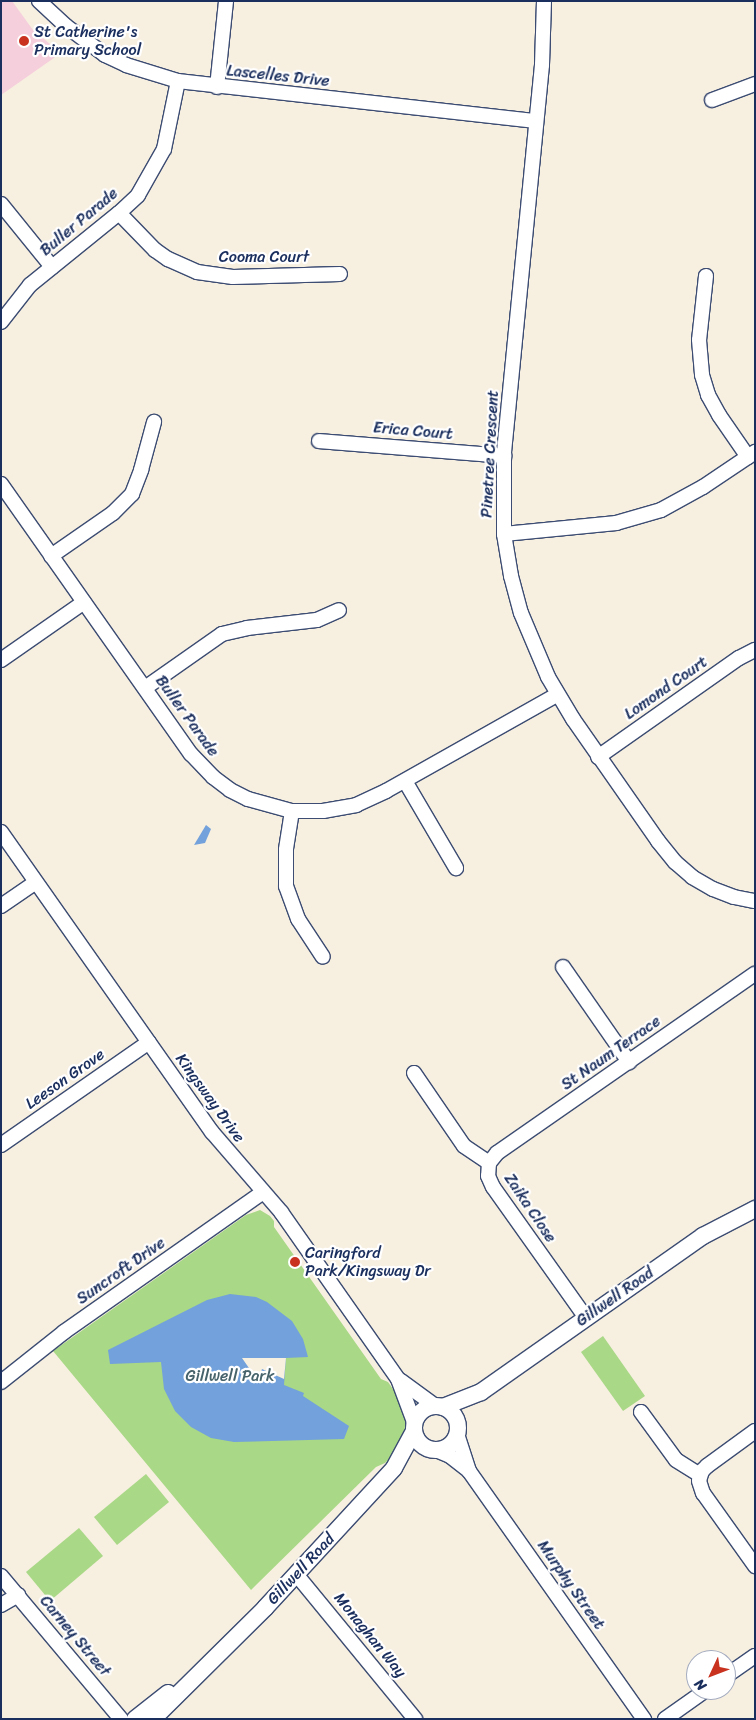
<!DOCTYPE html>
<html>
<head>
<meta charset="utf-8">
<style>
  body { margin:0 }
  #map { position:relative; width:756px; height:1720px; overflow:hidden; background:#f7efe0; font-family:Sriracha,sans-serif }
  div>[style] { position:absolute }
  .built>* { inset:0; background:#f5cfdb }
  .green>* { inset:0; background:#a9d886 }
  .water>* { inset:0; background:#72a1db }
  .pier>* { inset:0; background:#f7efe0 }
  .roads { filter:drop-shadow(1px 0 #3c4c72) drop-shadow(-1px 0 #3c4c72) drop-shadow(0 1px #3c4c72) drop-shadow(0 -1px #3c4c72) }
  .minor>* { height:14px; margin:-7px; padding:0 7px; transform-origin:7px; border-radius:7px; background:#fff }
  .tertiary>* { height:16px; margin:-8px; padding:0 8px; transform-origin:8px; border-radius:8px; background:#fff }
  .tertiary>.ring { margin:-8px; padding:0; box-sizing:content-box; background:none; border:16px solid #fff; border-radius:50% }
  .dots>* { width:14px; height:14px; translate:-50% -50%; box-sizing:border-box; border:2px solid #fff; border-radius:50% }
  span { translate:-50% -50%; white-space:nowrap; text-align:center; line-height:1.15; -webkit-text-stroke:4.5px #fff; paint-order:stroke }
  .poi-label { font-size:16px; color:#1b2f5e }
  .left { translate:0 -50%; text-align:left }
  .street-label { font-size:16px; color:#1b2f5e }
  .park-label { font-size:16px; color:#46626a }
  .frame { position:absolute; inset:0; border:2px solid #1b2f5e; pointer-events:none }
  .north { position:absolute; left:686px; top:1650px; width:50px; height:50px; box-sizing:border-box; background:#fff; border:1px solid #a4acbf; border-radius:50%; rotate:227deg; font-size:14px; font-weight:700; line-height:20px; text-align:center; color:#1b2f5e }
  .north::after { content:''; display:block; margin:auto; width:18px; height:22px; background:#c8321e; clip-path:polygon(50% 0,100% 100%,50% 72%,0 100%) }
</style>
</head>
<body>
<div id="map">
  <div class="built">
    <div style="clip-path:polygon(1px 1px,12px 1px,33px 30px,61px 53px,1px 95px)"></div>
  </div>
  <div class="green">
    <div style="clip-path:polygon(260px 1210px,270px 1216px,274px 1221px,274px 1227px,381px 1379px,388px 1382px,400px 1399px,406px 1421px,404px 1433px,395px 1454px,385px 1463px,376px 1467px,251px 1590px,53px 1351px,246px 1215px)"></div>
    <div style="clip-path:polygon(603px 1336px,645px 1396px,623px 1411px,581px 1352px)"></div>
    <div style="clip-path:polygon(146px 1474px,169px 1502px,117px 1545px,94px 1517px)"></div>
    <div style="clip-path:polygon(79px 1528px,103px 1556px,50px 1601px,26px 1572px)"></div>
  </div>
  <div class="water">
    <div style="clip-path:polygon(206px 825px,211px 829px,205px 843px,194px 845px)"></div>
    <div style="clip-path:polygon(230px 1294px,256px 1297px,267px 1302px,292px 1321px,303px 1339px,308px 1357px,286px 1358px,284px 1385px,304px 1393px,303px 1396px,349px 1426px,344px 1439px,234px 1442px,211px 1438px,191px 1427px,175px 1411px,164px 1389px,161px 1362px,110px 1364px,108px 1350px,207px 1300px)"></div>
  </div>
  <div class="pier">
    <div style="clip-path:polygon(242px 1358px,286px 1358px,284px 1379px,262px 1369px,260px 1375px,251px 1371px)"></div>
  </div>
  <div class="roads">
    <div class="minor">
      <div style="left:39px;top:1px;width:37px;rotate:43deg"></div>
      <div style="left:66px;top:26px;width:49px;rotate:36.6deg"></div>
      <div style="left:105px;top:55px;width:23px;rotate:25deg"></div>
      <div style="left:126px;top:65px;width:54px;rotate:17.1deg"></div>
      <div style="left:178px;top:81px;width:360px;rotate:6.4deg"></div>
      <div style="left:544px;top:1px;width:64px;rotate:91.8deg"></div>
      <div style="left:542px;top:65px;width:393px;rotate:95.6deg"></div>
      <div style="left:504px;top:456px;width:78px;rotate:90deg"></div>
      <div style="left:504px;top:534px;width:43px;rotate:80.5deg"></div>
      <div style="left:511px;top:576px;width:38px;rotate:75deg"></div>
      <div style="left:521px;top:613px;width:69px;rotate:67.1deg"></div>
      <div style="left:548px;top:677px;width:49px;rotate:59.2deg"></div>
      <div style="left:573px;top:719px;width:149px;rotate:55.1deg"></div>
      <div style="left:658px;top:841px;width:27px;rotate:51deg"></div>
      <div style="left:675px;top:862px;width:23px;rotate:41deg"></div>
      <div style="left:692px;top:877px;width:24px;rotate:30deg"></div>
      <div style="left:713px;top:889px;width:22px;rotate:21deg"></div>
      <div style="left:734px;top:897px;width:21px;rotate:11deg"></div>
      <div style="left:217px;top:87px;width:86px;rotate:-84deg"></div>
      <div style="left:712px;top:100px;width:46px;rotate:-20.4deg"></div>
      <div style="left:1px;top:204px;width:81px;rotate:51deg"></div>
      <div style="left:119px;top:213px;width:52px;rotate:45.8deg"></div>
      <div style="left:155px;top:250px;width:16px;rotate:35deg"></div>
      <div style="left:168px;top:259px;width:32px;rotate:24deg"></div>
      <div style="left:197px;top:272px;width:36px;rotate:8deg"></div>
      <div style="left:233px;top:277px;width:107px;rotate:-1.6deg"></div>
      <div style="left:706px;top:276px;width:64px;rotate:96.2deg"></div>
      <div style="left:699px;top:340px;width:35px;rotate:85deg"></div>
      <div style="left:702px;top:375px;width:21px;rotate:73deg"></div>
      <div style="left:708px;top:395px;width:23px;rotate:61deg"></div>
      <div style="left:719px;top:415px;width:51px;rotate:55.4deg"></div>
      <div style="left:1px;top:322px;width:47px;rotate:-51.9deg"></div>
      <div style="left:30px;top:285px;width:114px;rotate:-39deg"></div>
      <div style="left:119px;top:213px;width:26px;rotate:-43deg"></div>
      <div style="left:138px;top:195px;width:53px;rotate:-60.5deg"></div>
      <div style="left:164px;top:149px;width:69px;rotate:-78.4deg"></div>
      <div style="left:319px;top:441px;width:186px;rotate:4.6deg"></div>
      <div style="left:1px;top:484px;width:330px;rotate:54.9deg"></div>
      <div style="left:191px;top:754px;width:32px;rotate:46deg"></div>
      <div style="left:213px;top:777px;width:21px;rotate:37deg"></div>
      <div style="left:230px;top:790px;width:20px;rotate:27deg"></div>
      <div style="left:248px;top:799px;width:46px;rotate:15.3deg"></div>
      <div style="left:292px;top:811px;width:31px"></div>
      <div style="left:323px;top:811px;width:34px;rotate:-10deg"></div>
      <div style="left:356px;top:805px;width:33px;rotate:-25deg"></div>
      <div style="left:386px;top:791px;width:197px;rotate:-29.4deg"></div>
      <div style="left:504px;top:534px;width:113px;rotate:-5.6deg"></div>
      <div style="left:616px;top:523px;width:47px;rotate:-16.1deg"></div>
      <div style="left:661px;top:510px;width:48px;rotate:-28.7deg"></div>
      <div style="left:703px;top:487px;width:63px;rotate:-33.9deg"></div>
      <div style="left:51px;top:556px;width:75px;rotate:-34.7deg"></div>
      <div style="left:113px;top:513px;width:27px;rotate:-45deg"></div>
      <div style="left:132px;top:494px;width:26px;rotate:-69deg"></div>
      <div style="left:141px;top:470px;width:50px;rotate:-74.8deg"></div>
      <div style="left:1px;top:660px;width:101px;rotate:-34.9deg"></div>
      <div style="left:145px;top:688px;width:94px;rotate:-35deg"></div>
      <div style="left:222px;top:634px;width:26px;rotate:-13deg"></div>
      <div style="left:247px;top:628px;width:70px;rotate:-6.5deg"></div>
      <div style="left:317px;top:620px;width:24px;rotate:-24deg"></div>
      <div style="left:598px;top:757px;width:172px;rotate:-35.1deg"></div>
      <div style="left:739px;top:658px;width:18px;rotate:-27deg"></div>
      <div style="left:405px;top:781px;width:101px;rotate:59.6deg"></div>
      <div style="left:292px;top:811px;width:39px;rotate:99deg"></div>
      <div style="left:286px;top:850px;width:36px;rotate:90deg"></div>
      <div style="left:286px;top:886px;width:35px;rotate:70deg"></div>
      <div style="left:298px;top:919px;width:45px;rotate:56.7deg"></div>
      <div style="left:1px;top:832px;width:367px;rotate:54.9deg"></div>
      <div style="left:212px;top:1132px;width:106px;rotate:49.2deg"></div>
      <div style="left:281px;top:1212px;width:204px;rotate:55deg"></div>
      <div style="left:398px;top:1379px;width:46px;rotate:69.6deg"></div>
      <div style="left:1px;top:906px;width:42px;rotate:-34.4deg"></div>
      <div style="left:563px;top:967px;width:116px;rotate:55.2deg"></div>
      <div style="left:414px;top:1073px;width:88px;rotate:55.6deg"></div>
      <div style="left:464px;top:1146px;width:30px;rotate:34deg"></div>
      <div style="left:489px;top:1163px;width:13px;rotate:94deg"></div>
      <div style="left:488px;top:1176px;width:12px;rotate:66deg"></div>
      <div style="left:493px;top:1187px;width:161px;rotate:54.6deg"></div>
      <div style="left:1px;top:1145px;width:180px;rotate:-34.8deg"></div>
      <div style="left:489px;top:1163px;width:13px;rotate:-51deg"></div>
      <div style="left:497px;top:1153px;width:314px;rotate:-34.8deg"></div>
      <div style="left:401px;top:1381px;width:41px;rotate:36deg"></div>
      <div style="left:1px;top:1382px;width:80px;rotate:-38.4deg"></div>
      <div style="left:64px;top:1332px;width:243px;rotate:-35.1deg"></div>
      <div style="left:641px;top:1412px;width:59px;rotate:53.9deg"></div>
      <div style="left:676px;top:1460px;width:28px;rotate:32deg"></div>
      <div style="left:755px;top:1431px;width:59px;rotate:143.9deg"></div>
      <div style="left:707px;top:1466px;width:7px;rotate:135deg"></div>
      <div style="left:702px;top:1471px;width:10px;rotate:107deg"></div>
      <div style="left:699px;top:1481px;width:13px;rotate:72deg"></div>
      <div style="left:703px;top:1493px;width:90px;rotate:54.5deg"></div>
      <div style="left:457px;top:1434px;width:39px;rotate:72deg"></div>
      <div style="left:469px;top:1471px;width:304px;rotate:54.8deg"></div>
      <div style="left:436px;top:1450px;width:15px;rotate:23deg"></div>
      <div style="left:450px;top:1456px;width:24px;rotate:38deg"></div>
      <div style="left:296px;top:1574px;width:188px;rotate:50.6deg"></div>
      <div style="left:1px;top:1576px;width:187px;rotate:50deg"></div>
      <div style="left:1px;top:1605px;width:20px;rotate:-30deg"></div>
      <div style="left:726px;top:1676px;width:35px;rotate:-35deg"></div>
      <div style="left:665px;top:1719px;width:50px;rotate:-35.3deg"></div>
    </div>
    <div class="tertiary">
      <div class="ring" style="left:414px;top:1406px;width:28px;height:28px"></div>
      <div style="left:443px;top:1407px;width:41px;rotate:-21.5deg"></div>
      <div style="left:481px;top:1392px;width:271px;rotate:-35.1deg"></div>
      <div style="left:703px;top:1236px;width:59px;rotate:-27.4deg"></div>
      <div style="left:135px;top:1719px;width:42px;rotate:-38.2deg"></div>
      <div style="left:153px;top:1719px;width:158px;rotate:-44.7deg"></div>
      <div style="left:265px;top:1608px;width:190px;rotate:-47.3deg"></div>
      <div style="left:394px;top:1468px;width:42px;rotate:-61.6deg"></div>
    </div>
  </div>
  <div class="dots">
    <div style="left:24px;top:41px;background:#c8321e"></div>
    <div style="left:295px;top:1262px;background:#c8321e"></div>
  </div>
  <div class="poi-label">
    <span class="left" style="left:34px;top:41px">St Catherine's<br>Primary School</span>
    <span class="left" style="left:305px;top:1262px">Caringford<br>Park/Kingsway Dr</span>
  </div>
  <div class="street-label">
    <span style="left:278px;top:76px;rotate:6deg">Lascelles Drive</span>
    <span style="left:79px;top:222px;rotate:-40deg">Buller Parade</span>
    <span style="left:264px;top:257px">Cooma Court</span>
    <span style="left:413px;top:431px;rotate:5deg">Erica Court</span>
    <span style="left:490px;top:454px;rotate:-87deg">Pinetree Crescent</span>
    <span style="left:666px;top:688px;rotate:-35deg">Lomond Court</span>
    <span style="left:187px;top:716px;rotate:54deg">Buller Parade</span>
    <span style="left:611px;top:1053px;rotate:-35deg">St Naum Terrace</span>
    <span style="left:65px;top:1079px;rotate:-35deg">Leeson Grove</span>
    <span style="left:210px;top:1098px;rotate:54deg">Kingsway Drive</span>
    <span style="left:530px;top:1208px;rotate:56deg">Zaika Close</span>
    <span style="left:121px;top:1271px;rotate:-35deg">Suncroft Drive</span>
    <span style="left:615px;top:1297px;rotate:-35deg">Gillwell Road</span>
    <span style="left:301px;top:1569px;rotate:-47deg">Gillwell Road</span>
    <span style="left:571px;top:1585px;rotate:55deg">Murphy Street</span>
    <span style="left:370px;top:1635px;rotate:51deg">Monaghan Way</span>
    <span style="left:75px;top:1636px;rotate:50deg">Carney Street</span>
  </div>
  <div class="park-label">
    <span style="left:230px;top:1376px">Gillwell Park</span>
  </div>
  <div class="frame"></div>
  <div class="north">N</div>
</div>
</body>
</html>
